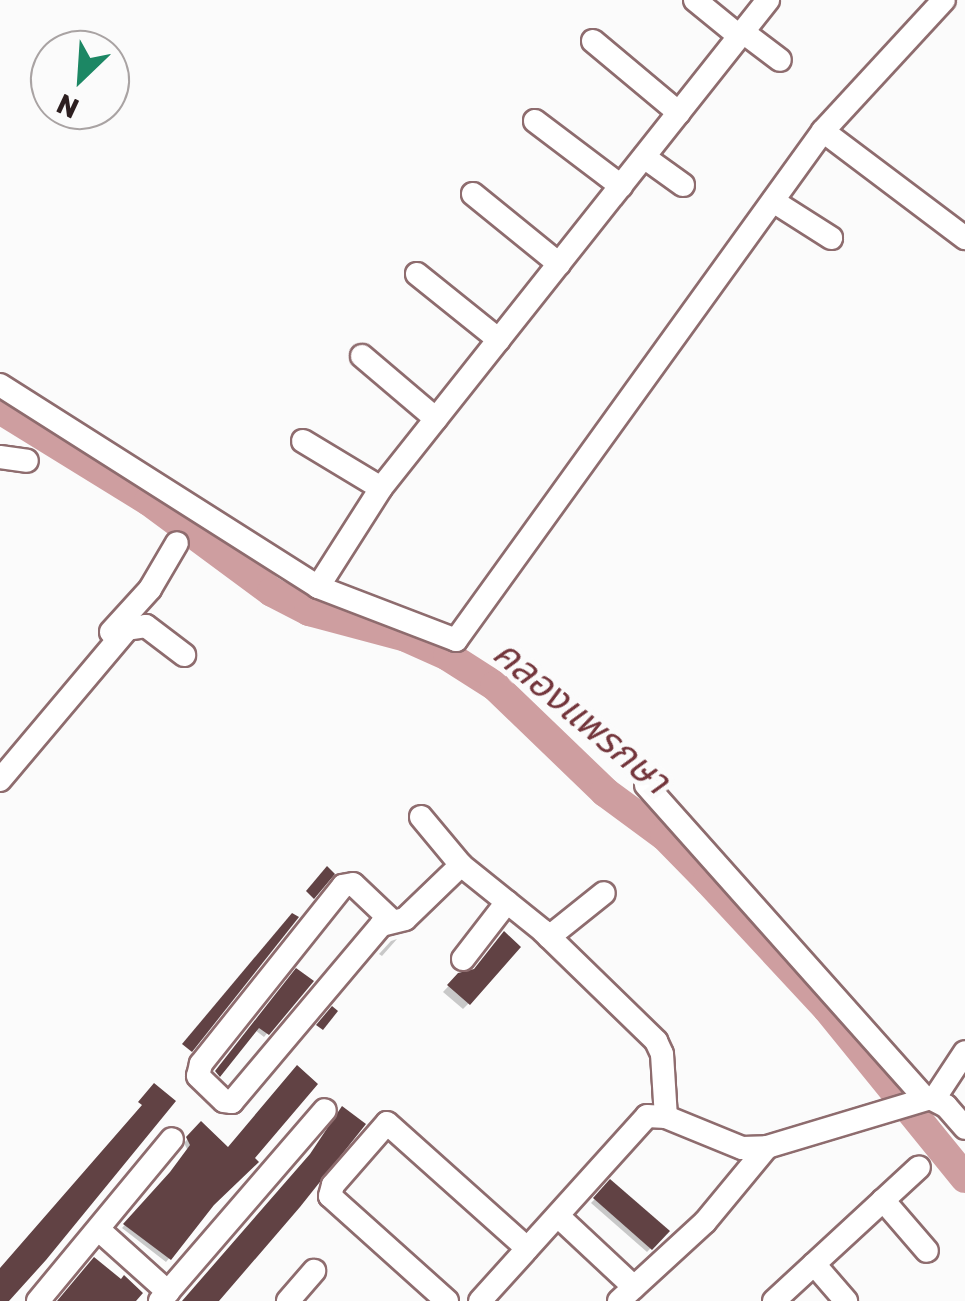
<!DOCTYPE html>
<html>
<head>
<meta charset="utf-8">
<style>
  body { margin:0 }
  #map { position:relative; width:965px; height:1301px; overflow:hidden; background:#fbfbfb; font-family:Rubik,"Noto Sans Thai",sans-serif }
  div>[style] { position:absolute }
  .shadow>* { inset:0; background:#0003 }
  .river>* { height:30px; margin:-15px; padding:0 15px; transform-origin:15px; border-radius:15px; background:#ce9ea0 }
  .building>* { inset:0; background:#614244 }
  .roads { filter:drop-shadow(2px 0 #8e6c6e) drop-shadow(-2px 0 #8e6c6e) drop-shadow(0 2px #8e6c6e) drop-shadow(0 -2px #8e6c6e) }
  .minor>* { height:22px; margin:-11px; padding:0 11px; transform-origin:11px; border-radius:11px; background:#fff }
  span { translate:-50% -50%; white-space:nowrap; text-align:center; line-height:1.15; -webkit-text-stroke:10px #fbfbfb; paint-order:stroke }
  .water-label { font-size:38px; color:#73353b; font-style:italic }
  .north { position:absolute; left:30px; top:30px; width:100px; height:100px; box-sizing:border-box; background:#fbfbfb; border:2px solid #a9a3a3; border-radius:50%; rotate:205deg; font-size:28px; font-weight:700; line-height:40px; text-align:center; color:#2d1f20 }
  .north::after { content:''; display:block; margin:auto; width:35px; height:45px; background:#1c8764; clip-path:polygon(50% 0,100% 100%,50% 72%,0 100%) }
</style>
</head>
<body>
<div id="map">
  <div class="shadow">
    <div style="clip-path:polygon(397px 939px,382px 956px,379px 954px,391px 941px)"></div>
    <div style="clip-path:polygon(474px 972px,469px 1003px,463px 1009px,443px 992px,459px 975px)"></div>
    <div style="clip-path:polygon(294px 975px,310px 982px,264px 1037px,255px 1030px,216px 1078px)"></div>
    <div style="clip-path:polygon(201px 1125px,228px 1150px,251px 1158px,166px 1262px,122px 1228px,167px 1179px,188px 1151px,184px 1143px)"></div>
    <div style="clip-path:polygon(610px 1183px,667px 1231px,647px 1252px,591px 1203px)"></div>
  </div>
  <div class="river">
    <div style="left:0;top:409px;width:175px;rotate:31.7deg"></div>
    <div style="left:149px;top:501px;width:153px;rotate:36.5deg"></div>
    <div style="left:272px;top:592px;width:42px;rotate:27.2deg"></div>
    <div style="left:309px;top:611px;width:100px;rotate:15deg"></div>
    <div style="left:406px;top:637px;width:46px;rotate:24.3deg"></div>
    <div style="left:448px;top:656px;width:56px;rotate:32.6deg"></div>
    <div style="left:495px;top:686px;width:153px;rotate:43.9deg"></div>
    <div style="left:605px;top:792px;width:74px;rotate:36.3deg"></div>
    <div style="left:665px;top:836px;width:62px;rotate:45.7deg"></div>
    <div style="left:708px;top:880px;width:175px;rotate:47.1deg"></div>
    <div style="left:827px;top:1008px;width:219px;rotate:50.9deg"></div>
  </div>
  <div class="building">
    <div style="clip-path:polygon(327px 866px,335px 874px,314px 899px,306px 891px)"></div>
    <div style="clip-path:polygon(292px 913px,299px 917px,192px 1052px,182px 1044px)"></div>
    <div style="clip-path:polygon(504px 931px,521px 947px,470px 1005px,447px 985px,458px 973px,474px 969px)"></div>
    <div style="clip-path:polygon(296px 968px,314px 981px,269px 1035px,259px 1028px,220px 1077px,215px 1071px)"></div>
    <div style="clip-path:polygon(332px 1006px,338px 1011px,323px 1030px,316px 1025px)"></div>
    <div style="clip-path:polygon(297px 1065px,318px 1084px,255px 1158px,259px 1162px,214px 1205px,171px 1260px,123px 1224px,170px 1172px,190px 1145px,186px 1137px,201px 1121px,228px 1147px)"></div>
    <div style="clip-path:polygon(154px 1083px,176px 1101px,46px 1260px,9px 1301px,0 1301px,0 1268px,142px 1105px,138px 1102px)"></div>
    <div style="clip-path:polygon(342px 1106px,366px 1124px,300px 1207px,219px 1301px,182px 1301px,310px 1154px)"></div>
    <div style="clip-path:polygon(610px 1179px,670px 1231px,652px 1250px,593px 1198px)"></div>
    <div style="clip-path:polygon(94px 1257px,121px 1279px,124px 1275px,143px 1293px,136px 1301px,57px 1301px)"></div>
  </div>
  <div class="roads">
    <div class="minor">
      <div style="left:695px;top:0;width:57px;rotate:39.3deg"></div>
      <div style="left:743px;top:32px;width:46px;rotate:37.1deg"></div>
      <div style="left:593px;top:41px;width:112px;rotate:39.9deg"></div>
      <div style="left:535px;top:121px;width:108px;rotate:37.1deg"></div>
      <div style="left:823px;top:131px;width:178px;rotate:37deg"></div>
      <div style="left:644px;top:157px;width:48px;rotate:35.7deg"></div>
      <div style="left:473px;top:194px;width:111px;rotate:39.1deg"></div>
      <div style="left:773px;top:201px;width:69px;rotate:32.5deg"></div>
      <div style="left:417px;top:274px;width:105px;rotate:38.8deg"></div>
      <div style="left:362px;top:356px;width:97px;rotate:40.4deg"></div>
      <div style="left:0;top:385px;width:377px;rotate:32.4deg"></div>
      <div style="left:318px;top:587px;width:148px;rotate:21deg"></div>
      <div style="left:456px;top:640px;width:628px;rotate:-54.21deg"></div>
      <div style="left:823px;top:131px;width:178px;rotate:-47.3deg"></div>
      <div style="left:303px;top:441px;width:91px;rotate:31.1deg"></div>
      <div style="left:0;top:457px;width:27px;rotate:8deg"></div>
      <div style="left:318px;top:587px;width:117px;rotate:-57.5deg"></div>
      <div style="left:381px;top:488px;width:623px;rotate:-51.58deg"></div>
      <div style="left:111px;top:632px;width:58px;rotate:-47.8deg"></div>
      <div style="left:150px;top:589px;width:53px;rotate:-59.6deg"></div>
      <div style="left:0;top:780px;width:197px;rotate:-49.9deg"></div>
      <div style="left:127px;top:629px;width:19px;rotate:-9deg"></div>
      <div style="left:146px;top:626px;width:48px;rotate:37.3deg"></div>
      <div style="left:646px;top:785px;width:419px;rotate:48.3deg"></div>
      <div style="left:421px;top:817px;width:62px;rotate:50.2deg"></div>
      <div style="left:391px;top:920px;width:52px;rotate:-136.5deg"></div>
      <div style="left:353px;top:884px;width:10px;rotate:169deg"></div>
      <div style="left:343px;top:886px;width:228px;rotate:128.6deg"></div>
      <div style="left:201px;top:1064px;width:12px;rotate:104deg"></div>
      <div style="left:198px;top:1076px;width:36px;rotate:44deg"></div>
      <div style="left:224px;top:1101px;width:8px;rotate:7deg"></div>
      <div style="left:232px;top:1102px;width:231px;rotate:-49.9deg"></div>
      <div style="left:381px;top:925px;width:25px;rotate:-14deg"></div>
      <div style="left:405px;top:919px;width:78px;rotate:-44deg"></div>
      <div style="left:461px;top:865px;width:105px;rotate:38.8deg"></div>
      <div style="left:543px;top:931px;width:158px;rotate:44.2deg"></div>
      <div style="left:656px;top:1041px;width:14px;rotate:65deg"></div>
      <div style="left:662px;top:1054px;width:63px;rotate:86.4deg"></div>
      <div style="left:549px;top:937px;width:70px;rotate:-38.7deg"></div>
      <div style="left:463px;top:959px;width:72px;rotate:-52.3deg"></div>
      <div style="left:934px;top:1099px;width:56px;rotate:-56.6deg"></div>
      <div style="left:883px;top:1200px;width:67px;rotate:49.2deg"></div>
      <div style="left:558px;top:1216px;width:104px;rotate:43.1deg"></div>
      <div style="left:99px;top:1230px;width:93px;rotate:41.9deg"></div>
      <div style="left:814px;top:1264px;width:49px;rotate:49.1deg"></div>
      <div style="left:38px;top:1301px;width:210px;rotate:-50.4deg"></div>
      <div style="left:160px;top:1301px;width:252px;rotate:-49.2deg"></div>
      <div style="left:288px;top:1301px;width:40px;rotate:-49deg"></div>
      <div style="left:447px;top:1301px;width:157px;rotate:-138.1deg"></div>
      <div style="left:330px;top:1196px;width:11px;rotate:-75deg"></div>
      <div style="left:333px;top:1185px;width:82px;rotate:-48.9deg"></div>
      <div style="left:387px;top:1123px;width:188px;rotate:41.8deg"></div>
      <div style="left:480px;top:1301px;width:249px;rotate:-47.9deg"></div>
      <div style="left:647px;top:1116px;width:19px;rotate:3deg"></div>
      <div style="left:666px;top:1117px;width:82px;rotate:22.2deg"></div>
      <div style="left:742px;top:1148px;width:25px;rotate:-2deg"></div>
      <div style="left:767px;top:1147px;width:170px;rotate:-16.7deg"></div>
      <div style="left:930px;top:1098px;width:18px;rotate:27deg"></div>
      <div style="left:946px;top:1106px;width:29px;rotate:49deg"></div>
      <div style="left:619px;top:1301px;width:117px;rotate:-42.6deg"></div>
      <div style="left:705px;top:1222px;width:97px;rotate:-50.4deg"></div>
      <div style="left:774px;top:1301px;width:197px;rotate:-42.7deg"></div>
    </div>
  </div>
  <div class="water-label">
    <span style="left:581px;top:717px;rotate:40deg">คลองแพรกษา</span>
  </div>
  <div class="north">N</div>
</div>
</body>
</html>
